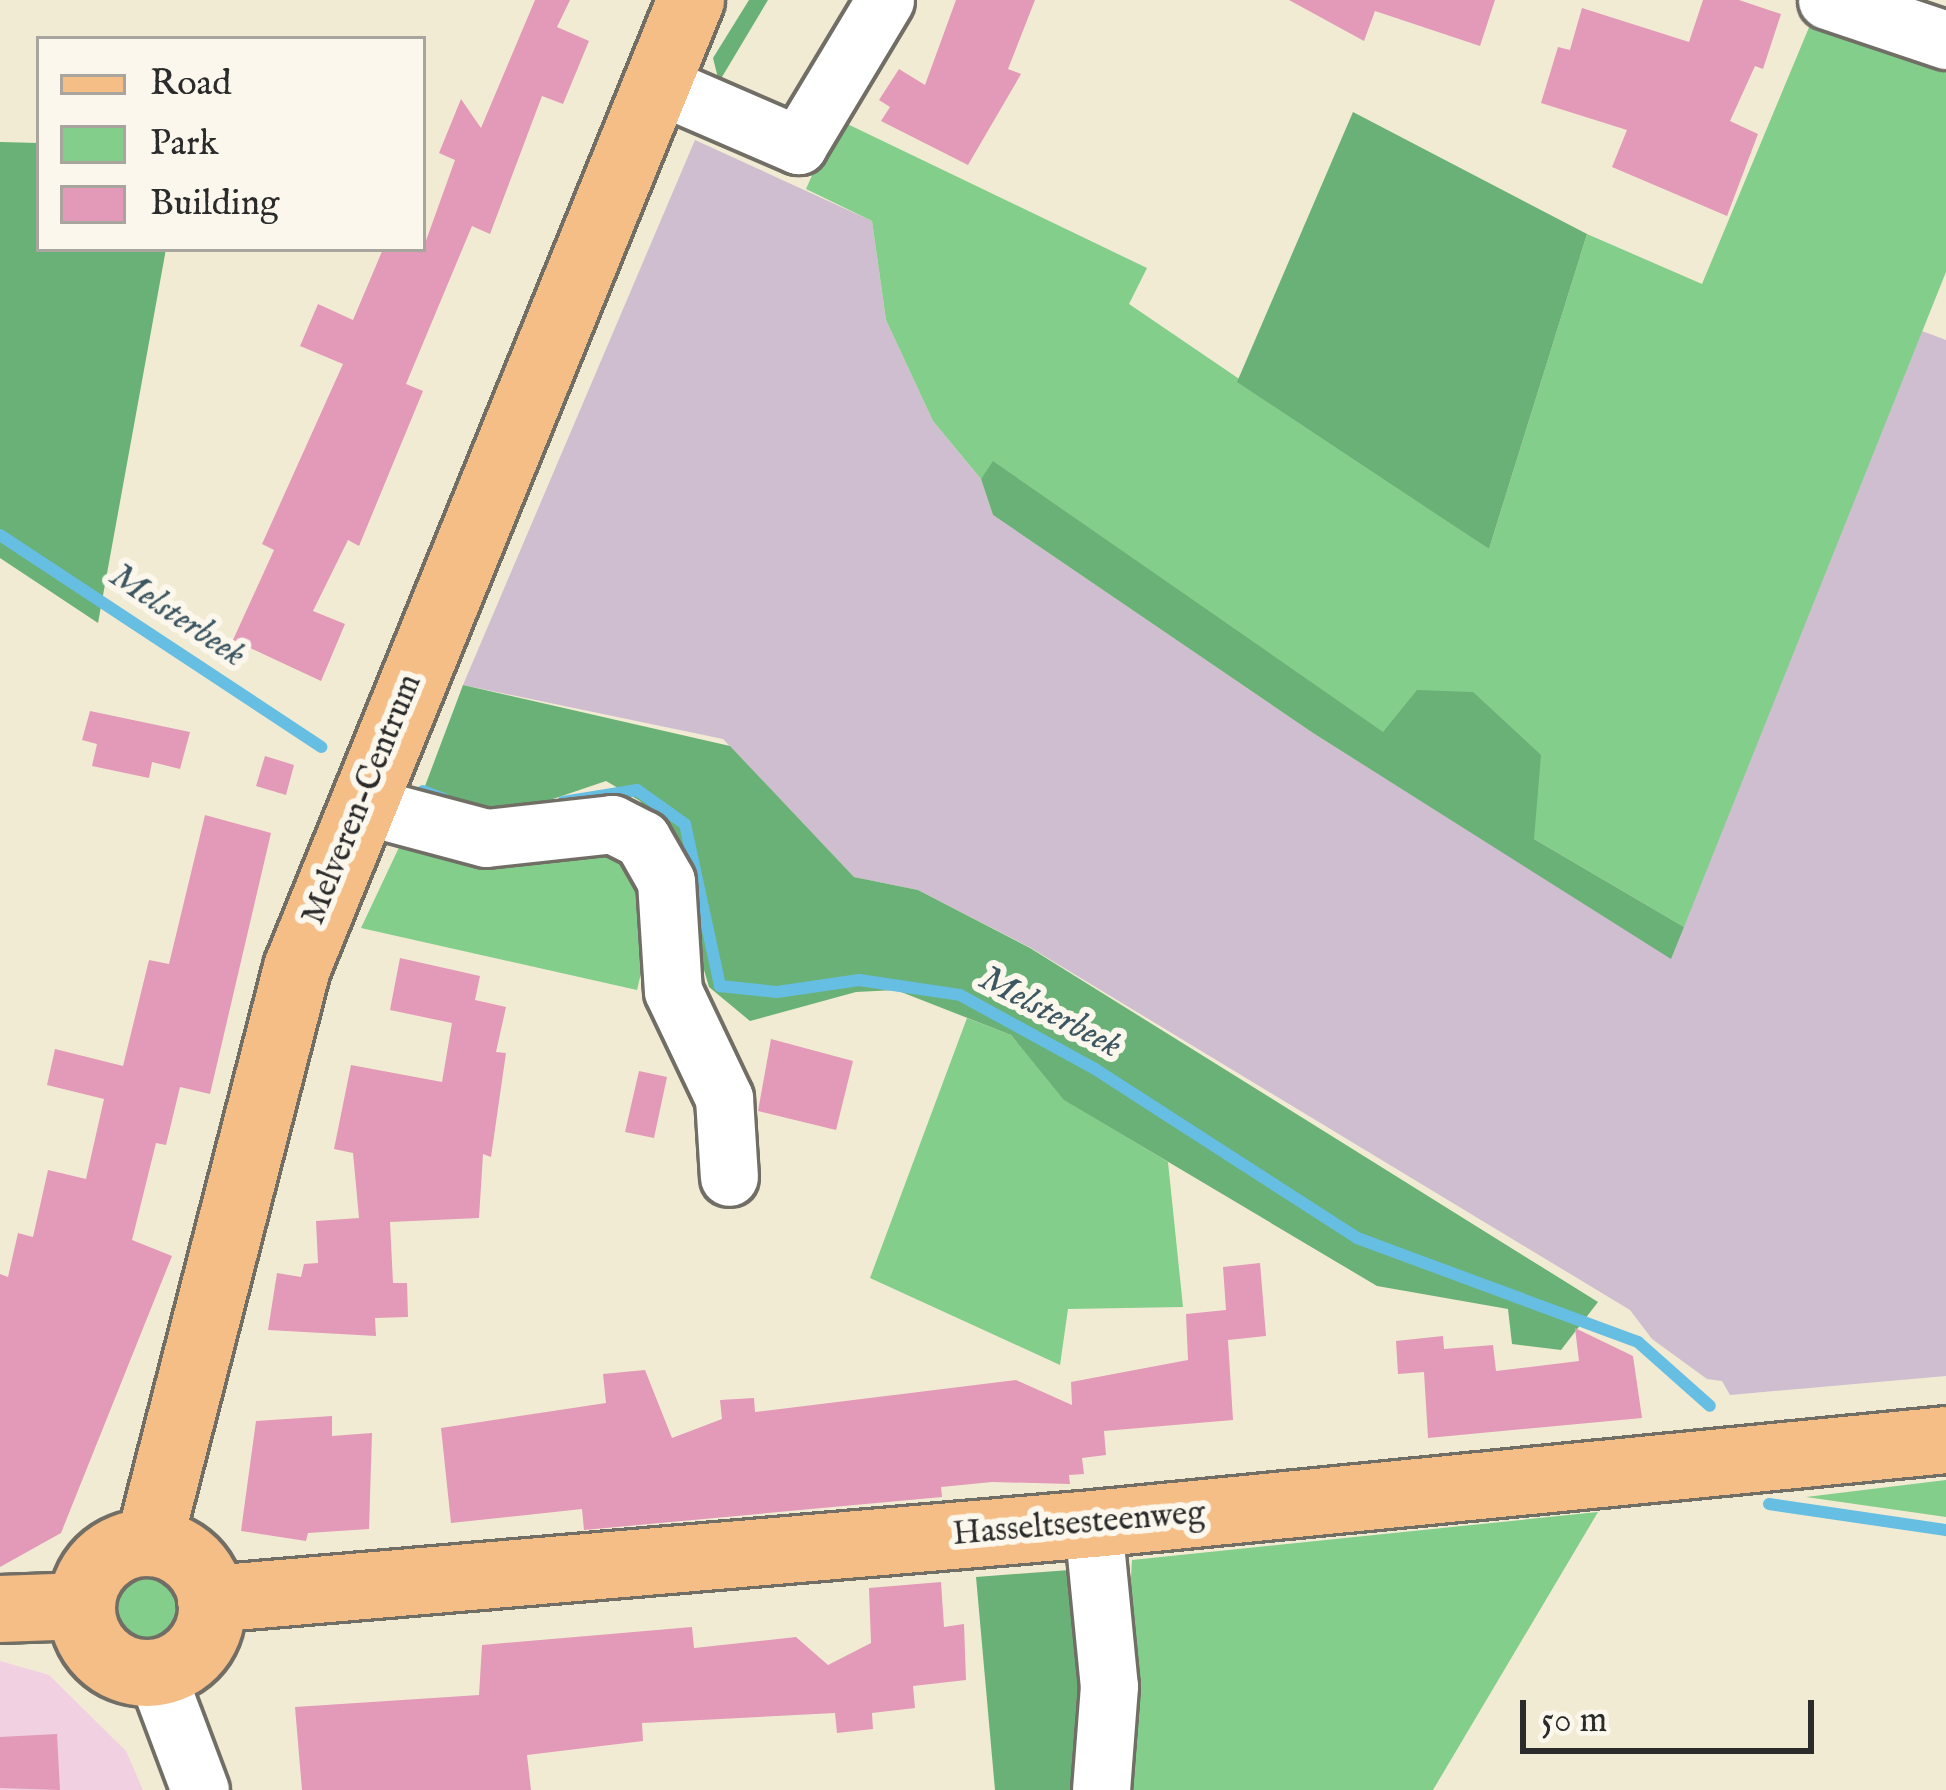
<!DOCTYPE html>
<html>
<head>
<meta charset="utf-8">
<style>
  body { margin:0 }
  #map { position:relative; width:1946px; height:1790px; overflow:hidden; background:#f2ebd3; font-family:"IM FELL English",serif }
  div>[style] { position:absolute }
  .built>* { inset:0; background:#f1d0e2 }
  .industrial>* { inset:0; background:#cebed0 }
  .green>* { inset:0; background:#83ce8b }
  .round { border-radius:50% }
  .forest>* { inset:0; background:#6ab177 }
  .stream>* { height:12px; margin:-6px; padding:0 6px; transform-origin:6px; border-radius:6px; background:#66bee3 }
  .building>* { inset:0; background:#e29ab8 }
  .roads { filter:drop-shadow(3px 0 #716e66) drop-shadow(-3px 0 #716e66) drop-shadow(0 3px #716e66) drop-shadow(0 -3px #716e66) }
  .minor>* { height:57px; margin:-28.5px; padding:0 28.5px; transform-origin:28.5px; border-radius:28.5px; background:#fff }
  .major>* { height:66px; margin:-33px; padding:0 33px; transform-origin:33px; border-radius:33px; background:#f6be87 }
  .major>.ring { margin:-33px; padding:0; box-sizing:content-box; background:none; border:66px solid #f6be87; border-radius:50% }
  span { translate:-50% -50%; white-space:nowrap; text-align:center; line-height:1.15; -webkit-text-stroke:12px #fbf7ec; paint-order:stroke }
  .street-label { font-size:33px; color:#2b2b2b }
  .water-label { font-size:36px; color:#3d5762; font-style:italic }
  .legend { position:absolute; left:36px; top:36px; width:390px; height:216px; box-sizing:border-box; background:#fbf7ec; border:3px solid #a8a59f; margin:0; padding:15px 21px; list-style:none; font-size:36px; color:#2b2b2b }
  .legend li { display:flex; align-items:center; gap:24px; height:60px }
  .legend b { width:60px; border:3px solid #a8a59f }
  .scale { position:absolute; left:1520px; top:1700px; width:294px; height:54px; box-sizing:border-box; border:6px solid #2b2b2b; border-top:0; padding-left:15px; font-size:36px; line-height:42px; white-space:nowrap; color:#2b2b2b; -webkit-text-stroke:9px #fbf7ec; paint-order:stroke }
</style>
</head>
<body>
<div id="map">
  <div class="built">
    <div style="clip-path:polygon(0 1661px,49px 1675px,126px 1751px,143px 1790px,0 1790px)"></div>
  </div>
  <div class="industrial">
    <div style="clip-path:polygon(695px 140px,872px 221px,886px 320px,933px 421px,981px 479px,993px 515px,1313px 733px,1671px 958px,1922px 331px,1946px 340px,1946px 1376px,1730px 1395px,1722px 1381px,1707px 1379px,1652px 1339px,1630px 1310px,1031px 948px,918px 890px,854px 877px,723px 739px,463px 685px)"></div>
  </div>
  <div class="green">
    <div style="clip-path:polygon(1815px 13px,1946px 58px,1946px 272px,1684px 927px,1534px 839px,1534px 772px,1383px 733px,994px 462px,981px 479px,933px 421px,886px 320px,872px 221px,806px 189px,837px 119px,1147px 268px,1129px 304px,1489px 549px,1587px 234px,1702px 284px)"></div>
    <div style="clip-path:polygon(402px 841px,624px 842px,659px 897px,637px 990px,361px 928px)"></div>
    <div style="clip-path:polygon(967px 1018px,1011px 1035px,1065px 1100px,1168px 1162px,1183px 1307px,1068px 1309px,1060px 1365px,870px 1278px)"></div>
    <div style="clip-path:polygon(1946px 1480px,1946px 1517px,1806px 1497px)"></div>
    <div style="clip-path:polygon(1598px 1512px,1433px 1790px,1119px 1790px,1132px 1560px)"></div>
    <div class="round" style="left:110px;top:1573px;width:70px;height:70px"></div>
  </div>
  <div class="forest">
    <div style="clip-path:polygon(749px 0,768px 0,719px 82px,713px 58px)"></div>
    <div style="clip-path:polygon(1353px 112px,1587px 234px,1489px 549px,1237px 382px)"></div>
    <div style="clip-path:polygon(0 142px,39px 143px,39px 249px,166px 249px,98px 623px,0 558px)"></div>
    <div style="clip-path:polygon(993px 461px,1383px 732px,1417px 690px,1473px 692px,1541px 755px,1534px 839px,1684px 927px,1671px 959px,1313px 733px,993px 515px,981px 479px)"></div>
    <div style="clip-path:polygon(463px 685px,730px 746px,854px 877px,918px 890px,1030px 948px,1598px 1302px,1561px 1350px,1512px 1344px,1508px 1309px,1377px 1286px,1064px 1100px,1011px 1035px,896px 990px,856px 992px,750px 1021px,709px 987px,662px 827px,640px 801px,606px 781px,488px 821px,416px 810px)"></div>
    <div style="clip-path:polygon(1083px 1569px,1077px 1790px,995px 1790px,976px 1577px)"></div>
  </div>
  <div class="stream">
    <div style="left:0;top:535px;width:385px;rotate:33.4deg"></div>
    <div style="left:423px;top:791px;width:22px;rotate:21deg"></div>
    <div style="left:563px;top:802px;width:75px;rotate:-9.2deg"></div>
    <div style="left:637px;top:790px;width:59px;rotate:35.3deg"></div>
    <div style="left:685px;top:824px;width:166px;rotate:77.8deg"></div>
    <div style="left:720px;top:986px;width:57px;rotate:6deg"></div>
    <div style="left:777px;top:992px;width:83px;rotate:-8.3deg"></div>
    <div style="left:859px;top:980px;width:102px;rotate:8.4deg"></div>
    <div style="left:960px;top:995px;width:154px;rotate:28.7deg"></div>
    <div style="left:1095px;top:1069px;width:312px;rotate:32.8deg"></div>
    <div style="left:1357px;top:1238px;width:300px;rotate:20.3deg"></div>
    <div style="left:1638px;top:1342px;width:96px;rotate:41.6deg"></div>
    <div style="left:1769px;top:1504px;width:179px;rotate:8.4deg"></div>
  </div>
  <div class="building">
    <div style="clip-path:polygon(535px 0,570px 0,557px 27px,589px 41px,563px 104px,542px 96px,490px 234px,472px 226px,406px 384px,423px 391px,359px 546px,348px 540px,313px 611px,345px 624px,321px 681px,233px 640px,274px 550px,262px 544px,343px 364px,300px 346px,318px 304px,353px 320px,383px 249px,423px 249px,455px 160px,439px 153px,461px 99px,481px 128px)"></div>
    <div style="clip-path:polygon(956px 0,1035px 0,1008px 69px,1021px 74px,968px 165px,881px 121px,890px 107px,879px 100px,899px 69px,925px 85px)"></div>
    <div style="clip-path:polygon(1289px 0,1495px 0,1480px 46px,1375px 11px,1364px 41px)"></div>
    <div style="clip-path:polygon(1703px 0,1739px 0,1781px 14px,1763px 69px,1755px 66px,1730px 121px,1758px 134px,1727px 216px,1612px 167px,1627px 130px,1541px 103px,1558px 47px,1570px 50px,1582px 8px,1689px 42px)"></div>
    <div style="clip-path:polygon(90px 711px,190px 732px,180px 769px,152px 762px,149px 778px,92px 766px,97px 744px,82px 740px)"></div>
    <div style="clip-path:polygon(265px 756px,294px 765px,286px 795px,256px 786px)"></div>
    <div style="clip-path:polygon(205px 815px,271px 833px,210px 1094px,180px 1087px,166px 1145px,156px 1143px,132px 1240px,172px 1256px,61px 1533px,0 1567px,0 1274px,8px 1277px,18px 1233px,33px 1237px,48px 1170px,86px 1179px,104px 1099px,47px 1085px,55px 1049px,123px 1066px,149px 960px,169px 964px)"></div>
    <div style="clip-path:polygon(400px 958px,480px 976px,475px 1000px,506px 1007px,496px 1052px,506px 1053px,491px 1157px,483px 1154px,479px 1218px,390px 1222px,393px 1283px,407px 1283px,408px 1317px,375px 1318px,376px 1336px,268px 1330px,277px 1273px,301px 1277px,304px 1264px,318px 1263px,316px 1221px,359px 1218px,353px 1153px,334px 1149px,351px 1065px,442px 1082px,452px 1023px,390px 1010px)"></div>
    <div style="clip-path:polygon(771px 1039px,853px 1061px,836px 1130px,758px 1111px)"></div>
    <div style="clip-path:polygon(639px 1071px,667px 1077px,654px 1138px,625px 1132px)"></div>
    <div style="clip-path:polygon(1260px 1263px,1266px 1336px,1228px 1340px,1233px 1420px,1104px 1431px,1106px 1455px,1082px 1458px,1084px 1474px,1069px 1475px,1070px 1484px,992px 1482px,941px 1487px,942px 1497px,584px 1530px,582px 1509px,451px 1523px,441px 1428px,606px 1403px,603px 1374px,645px 1370px,672px 1438px,722px 1419px,720px 1400px,754px 1398px,755px 1412px,1016px 1380px,1072px 1405px,1071px 1382px,1188px 1360px,1186px 1314px,1226px 1310px,1223px 1267px)"></div>
    <div style="clip-path:polygon(1575px 1328px,1633px 1356px,1642px 1418px,1428px 1438px,1424px 1372px,1398px 1374px,1396px 1341px,1443px 1336px,1444px 1349px,1493px 1345px,1496px 1371px,1579px 1361px)"></div>
    <div style="clip-path:polygon(332px 1416px,332px 1436px,372px 1433px,369px 1529px,308px 1533px,306px 1541px,241px 1531px,256px 1421px)"></div>
    <div style="clip-path:polygon(941px 1582px,944px 1627px,964px 1624px,966px 1680px,913px 1686px,915px 1708px,872px 1713px,873px 1729px,837px 1733px,835px 1713px,642px 1723px,643px 1741px,527px 1755px,531px 1790px,302px 1790px,295px 1707px,479px 1695px,482px 1645px,692px 1627px,694px 1648px,796px 1637px,828px 1665px,871px 1643px,869px 1588px)"></div>
    <div style="clip-path:polygon(57px 1734px,60px 1790px,0 1788px,0 1737px)"></div>
  </div>
  <div class="roads">
    <div class="minor">
      <div style="left:1827px;top:0;width:126px;rotate:18.6deg"></div>
      <div style="left:657px;top:84px;width:154px;rotate:23.4deg"></div>
      <div style="left:798px;top:145px;width:169px;rotate:-59deg"></div>
      <div style="left:362px;top:805px;width:128px;rotate:14.9deg"></div>
      <div style="left:486px;top:838px;width:127px;rotate:-6.3deg"></div>
      <div style="left:612px;top:824px;width:34px;rotate:27deg"></div>
      <div style="left:642px;top:839px;width:48px;rotate:60.3deg"></div>
      <div style="left:666px;top:881px;width:110px;rotate:86.4deg"></div>
      <div style="left:673px;top:991px;width:119px;rotate:64.5deg"></div>
      <div style="left:724px;top:1098px;width:79px;rotate:86.4deg"></div>
      <div style="left:1093px;top:1524px;width:163px;rotate:84.4deg"></div>
      <div style="left:1109px;top:1686px;width:104px;rotate:94.4deg"></div>
      <div style="left:156px;top:1673px;width:125px;rotate:69.4deg"></div>
    </div>
    <div class="major">
      <div style="left:149px;top:1543px;width:594px;rotate:-75.57deg"></div>
      <div style="left:297px;top:968px;width:1045px;rotate:-67.85deg"></div>
      <div class="ring" style="left:82px;top:1543px;width:64px;height:64px"></div>
      <div style="left:211px;top:1599px;width:885px;rotate:-4.86deg"></div>
      <div style="left:1093px;top:1524px;width:857px;rotate:-5.62deg"></div>
      <div style="left:0;top:1609px;width:82px;rotate:-2.1deg"></div>
    </div>
  </div>
  <div class="street-label">
    <span style="left:363px;top:800px;rotate:-68deg">Melveren-Centrum</span>
    <span style="left:1079px;top:1525px;rotate:-5deg">Hasseltsesteenweg</span>
  </div>
  <div class="water-label">
    <span style="left:177px;top:616px;rotate:34deg">Melsterbeek</span>
    <span style="left:1050px;top:1013px;rotate:28deg">Melsterbeek</span>
  </div>
  <ul class="legend">
  <li><b style="height:15px;background:#f6be87"></b>Road</li>
  <li><b style="height:33px;background:#83ce8b"></b>Park</li>
  <li><b style="height:33px;background:#e29ab8"></b>Building</li>
  </ul>
  <div class="scale">50 m</div>
</div>
</body>
</html>
